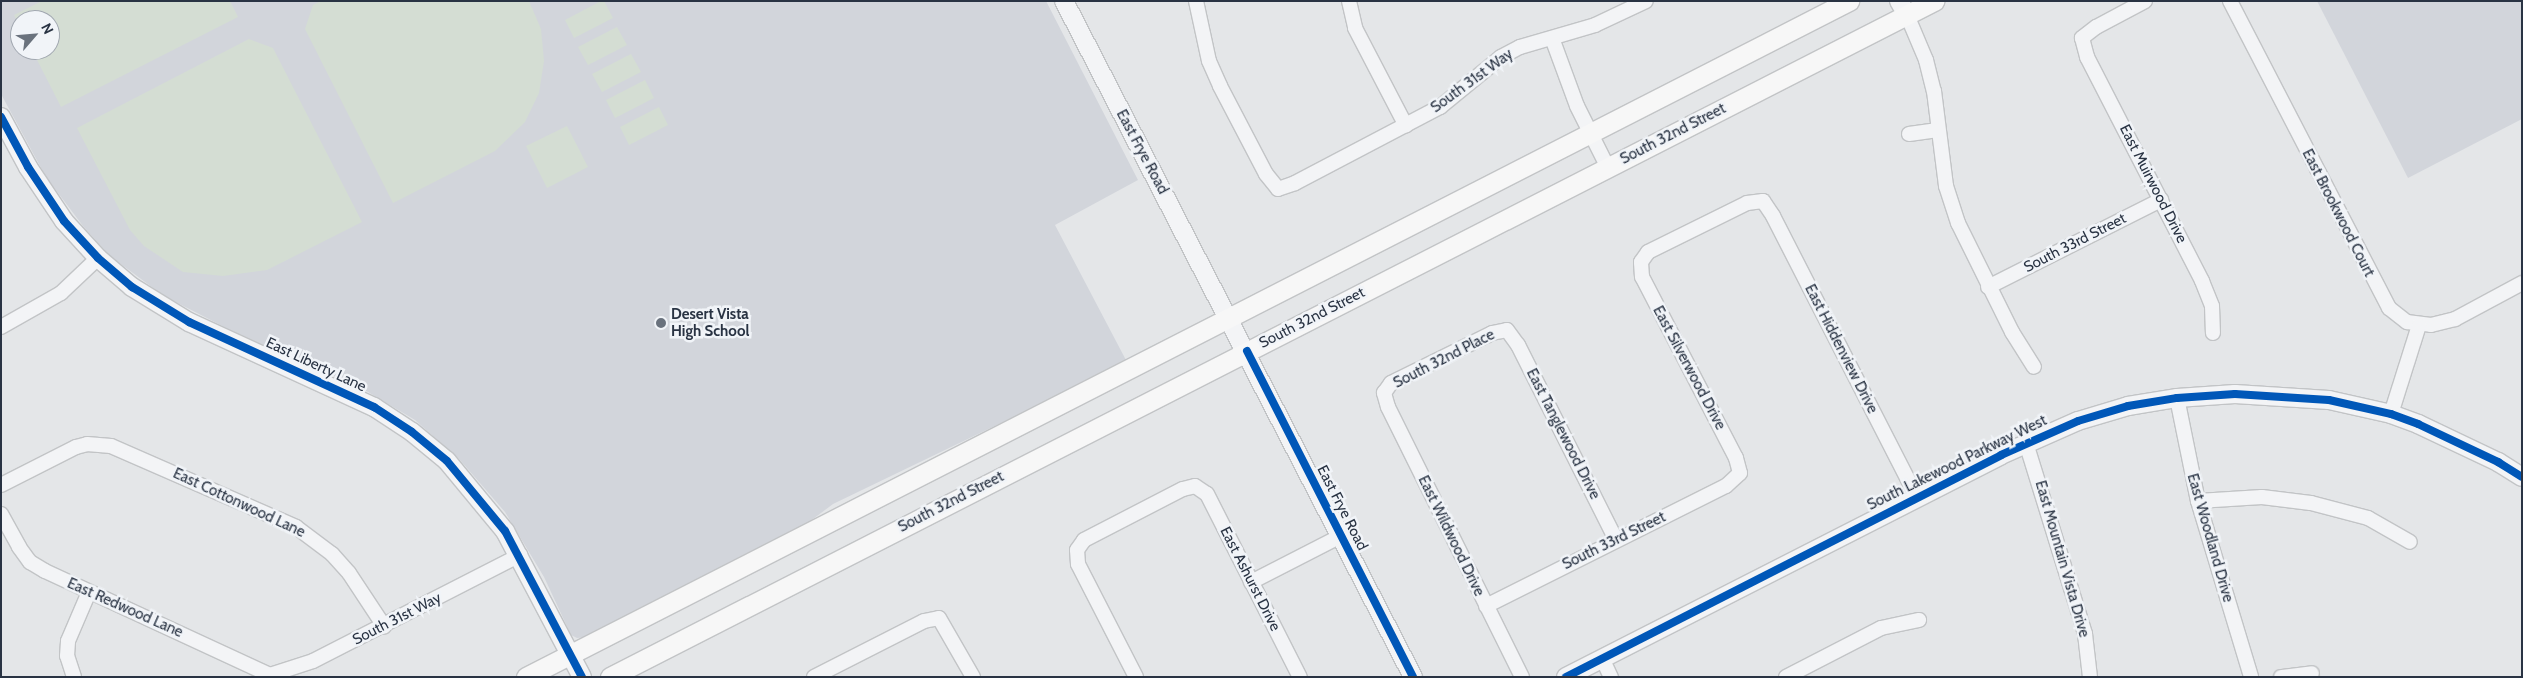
<!DOCTYPE html>
<html>
<head>
<meta charset="utf-8">
<style>
  body { margin:0 }
  #map { position:relative; width:2523px; height:678px; overflow:hidden; background:#e4e6e8; font-family:Cabin,sans-serif }
  div>[style] { position:absolute }
  .built>* { inset:0; background:#d2d5db }
  .green>* { inset:0; background:#d4ddd3 }
  .roads { filter:drop-shadow(1px 0 #c2c4c6) drop-shadow(-1px 0 #c2c4c6) drop-shadow(0 1px #c2c4c6) drop-shadow(0 -1px #c2c4c6) }
  .minor>* { height:14px; margin:-7px; padding:0 7px; transform-origin:7px; border-radius:7px; background:#f3f4f6 }
  .tertiary>* { height:18px; margin:-9px; padding:0 9px; transform-origin:9px; border-radius:9px; background:#f3f4f6 }
  .secondary>* { height:19px; margin:-9.5px; padding:0 9.5px; transform-origin:9.5px; border-radius:9.5px; background:#f7f7f7 }
  .cycleway>* { height:8px; margin:-4px; padding:0 4px; transform-origin:4px; border-radius:4px; background:#0057b8 }
  .dots>* { width:14px; height:14px; translate:-50% -50%; box-sizing:border-box; border:2px solid #f1f4f8; border-radius:50% }
  span { translate:-50% -50%; white-space:nowrap; text-align:center; line-height:1.15; -webkit-text-stroke:5px #f1f4f8; paint-order:stroke }
  .street-label { font-size:15px; color:#293343 }
  .poi-label { font-size:15px; color:#293343; font-weight:700 }
  .left { translate:0 -50%; text-align:left }
  .frame { position:absolute; inset:0; border:2px solid #293343; pointer-events:none }
  .north { position:absolute; left:10px; top:10px; width:50px; height:50px; box-sizing:border-box; background:#f1f4f8; border:1px solid #a1a7b0; border-radius:50%; rotate:63deg; font-size:14px; font-weight:700; line-height:20px; text-align:center; color:#293343 }
  .north::after { content:''; display:block; margin:auto; width:18px; height:22px; background:#6a727d; clip-path:polygon(50% 0,100% 100%,50% 72%,0 100%) }
</style>
</head>
<body>
<div id="map">
  <div class="built">
    <div style="clip-path:polygon(evenodd,1px 1px,1046px 1px,1138px 180px,1055px 225px,1127px 362px,833px 504px,801px 528px,587px 637px,577px 638px,571px 635px,544px 577px,505px 512px,460px 460px,415px 420px,363px 389px,236px 333px,164px 296px,110px 256px,83px 226px,46px 177px,1px 94px,1px 1px,20px 20px,50px 20px,50px 50px,20px 50px,20px 20px)"></div>
    <div style="clip-path:polygon(2317px 1px,2522px 1px,2522px 119px,2408px 178px)"></div>
  </div>
  <div class="green">
    <div style="clip-path:polygon(42px 1px,230px 1px,238px 17px,61px 107px,32px 50px,50px 50px,50px 20px,20px 20px,20px 28px,14px 15px)"></div>
    <div style="clip-path:polygon(321px 1px,529px 1px,541px 29px,544px 61px,539px 93px,525px 122px,495px 151px,393px 203px,305px 29px,313px 5px)"></div>
    <div style="clip-path:polygon(601px 1px,604px 1px,613px 18px,574px 38px,565px 20px)"></div>
    <div style="clip-path:polygon(617px 27px,627px 45px,588px 65px,578px 47px)"></div>
    <div style="clip-path:polygon(249px 39px,273px 48px,362px 222px,267px 270px,223px 276px,183px 272px,144px 246px,130px 230px,77px 128px)"></div>
    <div style="clip-path:polygon(631px 54px,641px 72px,602px 92px,592px 74px)"></div>
    <div style="clip-path:polygon(645px 80px,654px 98px,615px 118px,606px 100px)"></div>
    <div style="clip-path:polygon(659px 107px,668px 125px,629px 145px,620px 127px)"></div>
    <div style="clip-path:polygon(567px 126px,588px 167px,547px 188px,526px 146px)"></div>
  </div>
  <div class="roads">
    <div class="minor">
      <div style="left:1196px;top:1px;width:61px;rotate:77.8deg"></div>
      <div style="left:1209px;top:61px;width:27px;rotate:66deg"></div>
      <div style="left:1220px;top:86px;width:99px;rotate:62.4deg"></div>
      <div style="left:1266px;top:174px;width:19px;rotate:51deg"></div>
      <div style="left:1278px;top:189px;width:18px;rotate:-19deg"></div>
      <div style="left:1295px;top:183px;width:164px;rotate:-27.7deg"></div>
      <div style="left:1440px;top:107px;width:79px;rotate:-39.3deg"></div>
      <div style="left:1501px;top:57px;width:21px;rotate:-28deg"></div>
      <div style="left:1520px;top:47px;width:78px;rotate:-16.3deg"></div>
      <div style="left:1595px;top:25px;width:56px;rotate:-25.2deg"></div>
      <div style="left:1349px;top:1px;width:28px;rotate:77deg"></div>
      <div style="left:1355px;top:28px;width:110px;rotate:62.5deg"></div>
      <div style="left:2145px;top:1px;width:55px;rotate:152deg"></div>
      <div style="left:2096px;top:27px;width:18px;rotate:142deg"></div>
      <div style="left:2082px;top:38px;width:20px;rotate:75deg"></div>
      <div style="left:2087px;top:57px;width:252px;rotate:62.8deg"></div>
      <div style="left:2202px;top:281px;width:27px;rotate:68deg"></div>
      <div style="left:2212px;top:306px;width:27px;rotate:88deg"></div>
      <div style="left:2230px;top:1px;width:346px;rotate:62.6deg"></div>
      <div style="left:2389px;top:308px;width:23px;rotate:38deg"></div>
      <div style="left:2407px;top:322px;width:24px;rotate:7deg"></div>
      <div style="left:2431px;top:325px;width:25px;rotate:-14deg"></div>
      <div style="left:2455px;top:319px;width:76px;rotate:-28.2deg"></div>
      <div style="left:1907px;top:15px;width:49px;rotate:67.1deg"></div>
      <div style="left:1926px;top:60px;width:32px;rotate:76deg"></div>
      <div style="left:1934px;top:91px;width:96px;rotate:82.8deg"></div>
      <div style="left:1946px;top:186px;width:39px;rotate:72deg"></div>
      <div style="left:1958px;top:223px;width:122px;rotate:63.6deg"></div>
      <div style="left:2012px;top:332px;width:41px;rotate:57.8deg"></div>
      <div style="left:1552px;top:38px;width:72px;rotate:69.8deg"></div>
      <div style="left:1577px;top:106px;width:69px;rotate:63.4deg"></div>
      <div style="left:1909px;top:134px;width:29px;rotate:-8deg"></div>
      <div style="left:1988px;top:287px;width:194px;rotate:-26.7deg"></div>
      <div style="left:1px;top:327px;width:69px;rotate:-29.5deg"></div>
      <div style="left:61px;top:293px;width:51px;rotate:-43.4deg"></div>
      <div style="left:2177px;top:398px;width:105px;rotate:78.5deg"></div>
      <div style="left:2198px;top:501px;width:184px;rotate:73.2deg"></div>
      <div style="left:2391px;top:414px;width:93px;rotate:-72.5deg"></div>
      <div style="left:2026px;top:443px;width:200px;rotate:72.8deg"></div>
      <div style="left:2085px;top:634px;width:43px;rotate:83.4deg"></div>
      <div style="left:1px;top:485px;width:84px;rotate:-26.9deg"></div>
      <div style="left:76px;top:447px;width:11px;rotate:-15deg"></div>
      <div style="left:87px;top:444px;width:24px;rotate:5deg"></div>
      <div style="left:111px;top:446px;width:202px;rotate:23.6deg"></div>
      <div style="left:296px;top:527px;width:45px;rotate:36.9deg"></div>
      <div style="left:332px;top:554px;width:25px;rotate:48deg"></div>
      <div style="left:349px;top:573px;width:64px;rotate:56.6deg"></div>
      <div style="left:2198px;top:501px;width:64px;rotate:-3.6deg"></div>
      <div style="left:2262px;top:497px;width:49px;rotate:7deg"></div>
      <div style="left:2311px;top:503px;width:59px;rotate:14.7deg"></div>
      <div style="left:2368px;top:518px;width:48px;rotate:29.7deg"></div>
      <div style="left:1px;top:514px;width:38px;rotate:61deg"></div>
      <div style="left:19px;top:547px;width:19px;rotate:54deg"></div>
      <div style="left:30px;top:562px;width:17px;rotate:31deg"></div>
      <div style="left:45px;top:571px;width:248px;rotate:24.8deg"></div>
      <div style="left:270px;top:675px;width:45px;rotate:-18deg"></div>
      <div style="left:313px;top:661px;width:233px;rotate:-27.1deg"></div>
      <div style="left:1251px;top:582px;width:101px;rotate:-27.1deg"></div>
      <div style="left:1486px;top:606px;width:268px;rotate:-26.6deg"></div>
      <div style="left:1726px;top:486px;width:19px;rotate:-43deg"></div>
      <div style="left:1740px;top:473px;width:16px;rotate:-105deg"></div>
      <div style="left:1736px;top:458px;width:204px;rotate:-117.4deg"></div>
      <div style="left:1642px;top:277px;width:15px;rotate:-94deg"></div>
      <div style="left:1641px;top:262px;width:12px;rotate:-55deg"></div>
      <div style="left:1648px;top:252px;width:110px;rotate:-26.3deg"></div>
      <div style="left:1747px;top:203px;width:16px;rotate:-7deg"></div>
      <div style="left:1763px;top:201px;width:18px;rotate:56deg"></div>
      <div style="left:1773px;top:216px;width:316px;rotate:62.9deg"></div>
      <div style="left:1602px;top:658px;width:21px;rotate:65deg"></div>
      <div style="left:74px;top:677px;width:22px;rotate:-108deg"></div>
      <div style="left:67px;top:656px;width:15px;rotate:-86deg"></div>
      <div style="left:68px;top:641px;width:53px;rotate:-66.8deg"></div>
      <div style="left:814px;top:677px;width:123px;rotate:-27deg"></div>
      <div style="left:924px;top:621px;width:15px;rotate:-11deg"></div>
      <div style="left:939px;top:618px;width:68px;rotate:60deg"></div>
      <div style="left:1136px;top:677px;width:127px;rotate:-117.2deg"></div>
      <div style="left:1078px;top:564px;width:14px;rotate:-94deg"></div>
      <div style="left:1077px;top:550px;width:12px;rotate:-55deg"></div>
      <div style="left:1084px;top:540px;width:111px;rotate:-27.3deg"></div>
      <div style="left:1183px;top:489px;width:12px;rotate:-14deg"></div>
      <div style="left:1195px;top:486px;width:14px;rotate:34deg"></div>
      <div style="left:1207px;top:494px;width:205px;rotate:63.1deg"></div>
      <div style="left:1522px;top:677px;width:301px;rotate:-116.4deg"></div>
      <div style="left:1388px;top:407px;width:15px;rotate:-106deg"></div>
      <div style="left:1384px;top:393px;width:12px;rotate:-55deg"></div>
      <div style="left:1391px;top:383px;width:113px;rotate:-26.3deg"></div>
      <div style="left:1492px;top:333px;width:15px;rotate:-11deg"></div>
      <div style="left:1507px;top:330px;width:19px;rotate:54deg"></div>
      <div style="left:1518px;top:345px;width:218px;rotate:63.3deg"></div>
      <div style="left:1786px;top:677px;width:107px;rotate:-27.3deg"></div>
      <div style="left:1881px;top:628px;width:39px;rotate:-12deg"></div>
      <div style="left:2281px;top:677px;width:31px;rotate:-7deg"></div>
    </div>
    <div class="tertiary">
      <div style="left:1064px;top:1px;width:761px;rotate:62.69deg"></div>
      <div style="left:1899px;top:1px;width:16px;rotate:60deg"></div>
      <div style="left:1px;top:117px;width:57px;rotate:61.6deg"></div>
      <div style="left:28px;top:167px;width:65px;rotate:56.3deg"></div>
      <div style="left:64px;top:221px;width:50px;rotate:47.4deg"></div>
      <div style="left:98px;top:258px;width:45px;rotate:40.5deg"></div>
      <div style="left:132px;top:287px;width:67px;rotate:31.6deg"></div>
      <div style="left:189px;top:322px;width:204px;rotate:24.7deg"></div>
      <div style="left:374px;top:407px;width:45px;rotate:33.3deg"></div>
      <div style="left:412px;top:432px;width:45px;rotate:39.6deg"></div>
      <div style="left:447px;top:461px;width:91px;rotate:50.4deg"></div>
      <div style="left:505px;top:531px;width:165px;rotate:62.2deg"></div>
      <div style="left:1566px;top:677px;width:488px;rotate:-27deg"></div>
      <div style="left:2001px;top:455px;width:84px;rotate:-23.8deg"></div>
      <div style="left:2078px;top:421px;width:52px;rotate:-16.7deg"></div>
      <div style="left:2128px;top:406px;width:50px;rotate:-9.3deg"></div>
      <div style="left:2177px;top:398px;width:58px;rotate:-3.9deg"></div>
      <div style="left:2235px;top:394px;width:94px;rotate:3.7deg"></div>
      <div style="left:2329px;top:400px;width:64px;rotate:12.7deg"></div>
      <div style="left:2391px;top:414px;width:29px;rotate:20deg"></div>
      <div style="left:2418px;top:424px;width:89px;rotate:25.4deg"></div>
      <div style="left:2498px;top:462px;width:28px;rotate:32deg"></div>
    </div>
    <div class="secondary">
      <div style="left:526px;top:677px;width:1486px;rotate:-27.07deg"></div>
      <div style="left:610px;top:677px;width:1487px;rotate:-27.05deg"></div>
    </div>
  </div>
  <div class="cycleway">
    <div style="left:1px;top:117px;width:57px;rotate:61.6deg"></div>
    <div style="left:28px;top:167px;width:65px;rotate:56.3deg"></div>
    <div style="left:64px;top:221px;width:50px;rotate:47.4deg"></div>
    <div style="left:98px;top:258px;width:45px;rotate:40.5deg"></div>
    <div style="left:132px;top:287px;width:67px;rotate:31.6deg"></div>
    <div style="left:189px;top:322px;width:204px;rotate:24.7deg"></div>
    <div style="left:374px;top:407px;width:45px;rotate:33.3deg"></div>
    <div style="left:412px;top:432px;width:45px;rotate:39.6deg"></div>
    <div style="left:447px;top:461px;width:91px;rotate:50.4deg"></div>
    <div style="left:505px;top:531px;width:165px;rotate:62.2deg"></div>
    <div style="left:1247px;top:351px;width:366px;rotate:63deg"></div>
    <div style="left:1566px;top:677px;width:488px;rotate:-27deg"></div>
    <div style="left:2001px;top:455px;width:84px;rotate:-23.8deg"></div>
    <div style="left:2078px;top:421px;width:52px;rotate:-16.7deg"></div>
    <div style="left:2128px;top:406px;width:50px;rotate:-9.3deg"></div>
    <div style="left:2177px;top:398px;width:58px;rotate:-3.9deg"></div>
    <div style="left:2235px;top:394px;width:94px;rotate:3.7deg"></div>
    <div style="left:2329px;top:400px;width:64px;rotate:12.7deg"></div>
    <div style="left:2391px;top:414px;width:29px;rotate:20deg"></div>
    <div style="left:2418px;top:424px;width:89px;rotate:25.4deg"></div>
    <div style="left:2498px;top:462px;width:28px;rotate:32deg"></div>
  </div>
  <div class="dots">
    <div style="left:661px;top:323px;background:#6a727d"></div>
  </div>
  <div class="street-label">
    <span style="left:1472px;top:81px;rotate:-36deg">South 31st Way</span>
    <span style="left:1673px;top:134px;rotate:-27deg">South 32nd Street</span>
    <span style="left:1142px;top:152px;rotate:62deg">East Frye Road</span>
    <span style="left:2153px;top:184px;rotate:63deg">East Muirwood Drive</span>
    <span style="left:2338px;top:213px;rotate:63deg">East Brookwood Court</span>
    <span style="left:2075px;top:243px;rotate:-27deg">South 33rd Street</span>
    <span style="left:1312px;top:318px;rotate:-27deg">South 32nd Street</span>
    <span style="left:1841px;top:349px;rotate:63deg">East Hiddenview Drive</span>
    <span style="left:1444px;top:359px;rotate:-27deg">South 32nd Place</span>
    <span style="left:316px;top:365px;rotate:25deg">East Liberty Lane</span>
    <span style="left:1689px;top:368px;rotate:62deg">East Silverwood Drive</span>
    <span style="left:1563px;top:434px;rotate:63deg">East Tanglewood Drive</span>
    <span style="left:1957px;top:463px;rotate:-26deg">South Lakewood Parkway West</span>
    <span style="left:951px;top:502px;rotate:-27deg">South 32nd Street</span>
    <span style="left:239px;top:503px;rotate:25deg">East Cottonwood Lane</span>
    <span style="left:1342px;top:508px;rotate:63deg">East Frye Road</span>
    <span style="left:1451px;top:536px;rotate:64deg">East Wildwood Drive</span>
    <span style="left:2210px;top:538px;rotate:74deg">East Woodland Drive</span>
    <span style="left:1614px;top:541px;rotate:-26deg">South 33rd Street</span>
    <span style="left:2062px;top:559px;rotate:74deg">East Mountain Vista Drive</span>
    <span style="left:1250px;top:579px;rotate:63deg">East Ashurst Drive</span>
    <span style="left:125px;top:608px;rotate:24deg">East Redwood Lane</span>
    <span style="left:397px;top:619px;rotate:-27deg">South 31st Way</span>
  </div>
  <div class="poi-label">
    <span class="left" style="left:671px;top:323px">Desert Vista<br>High School</span>
  </div>
  <div class="frame"></div>
  <div class="north">N</div>
</div>
</body>
</html>
